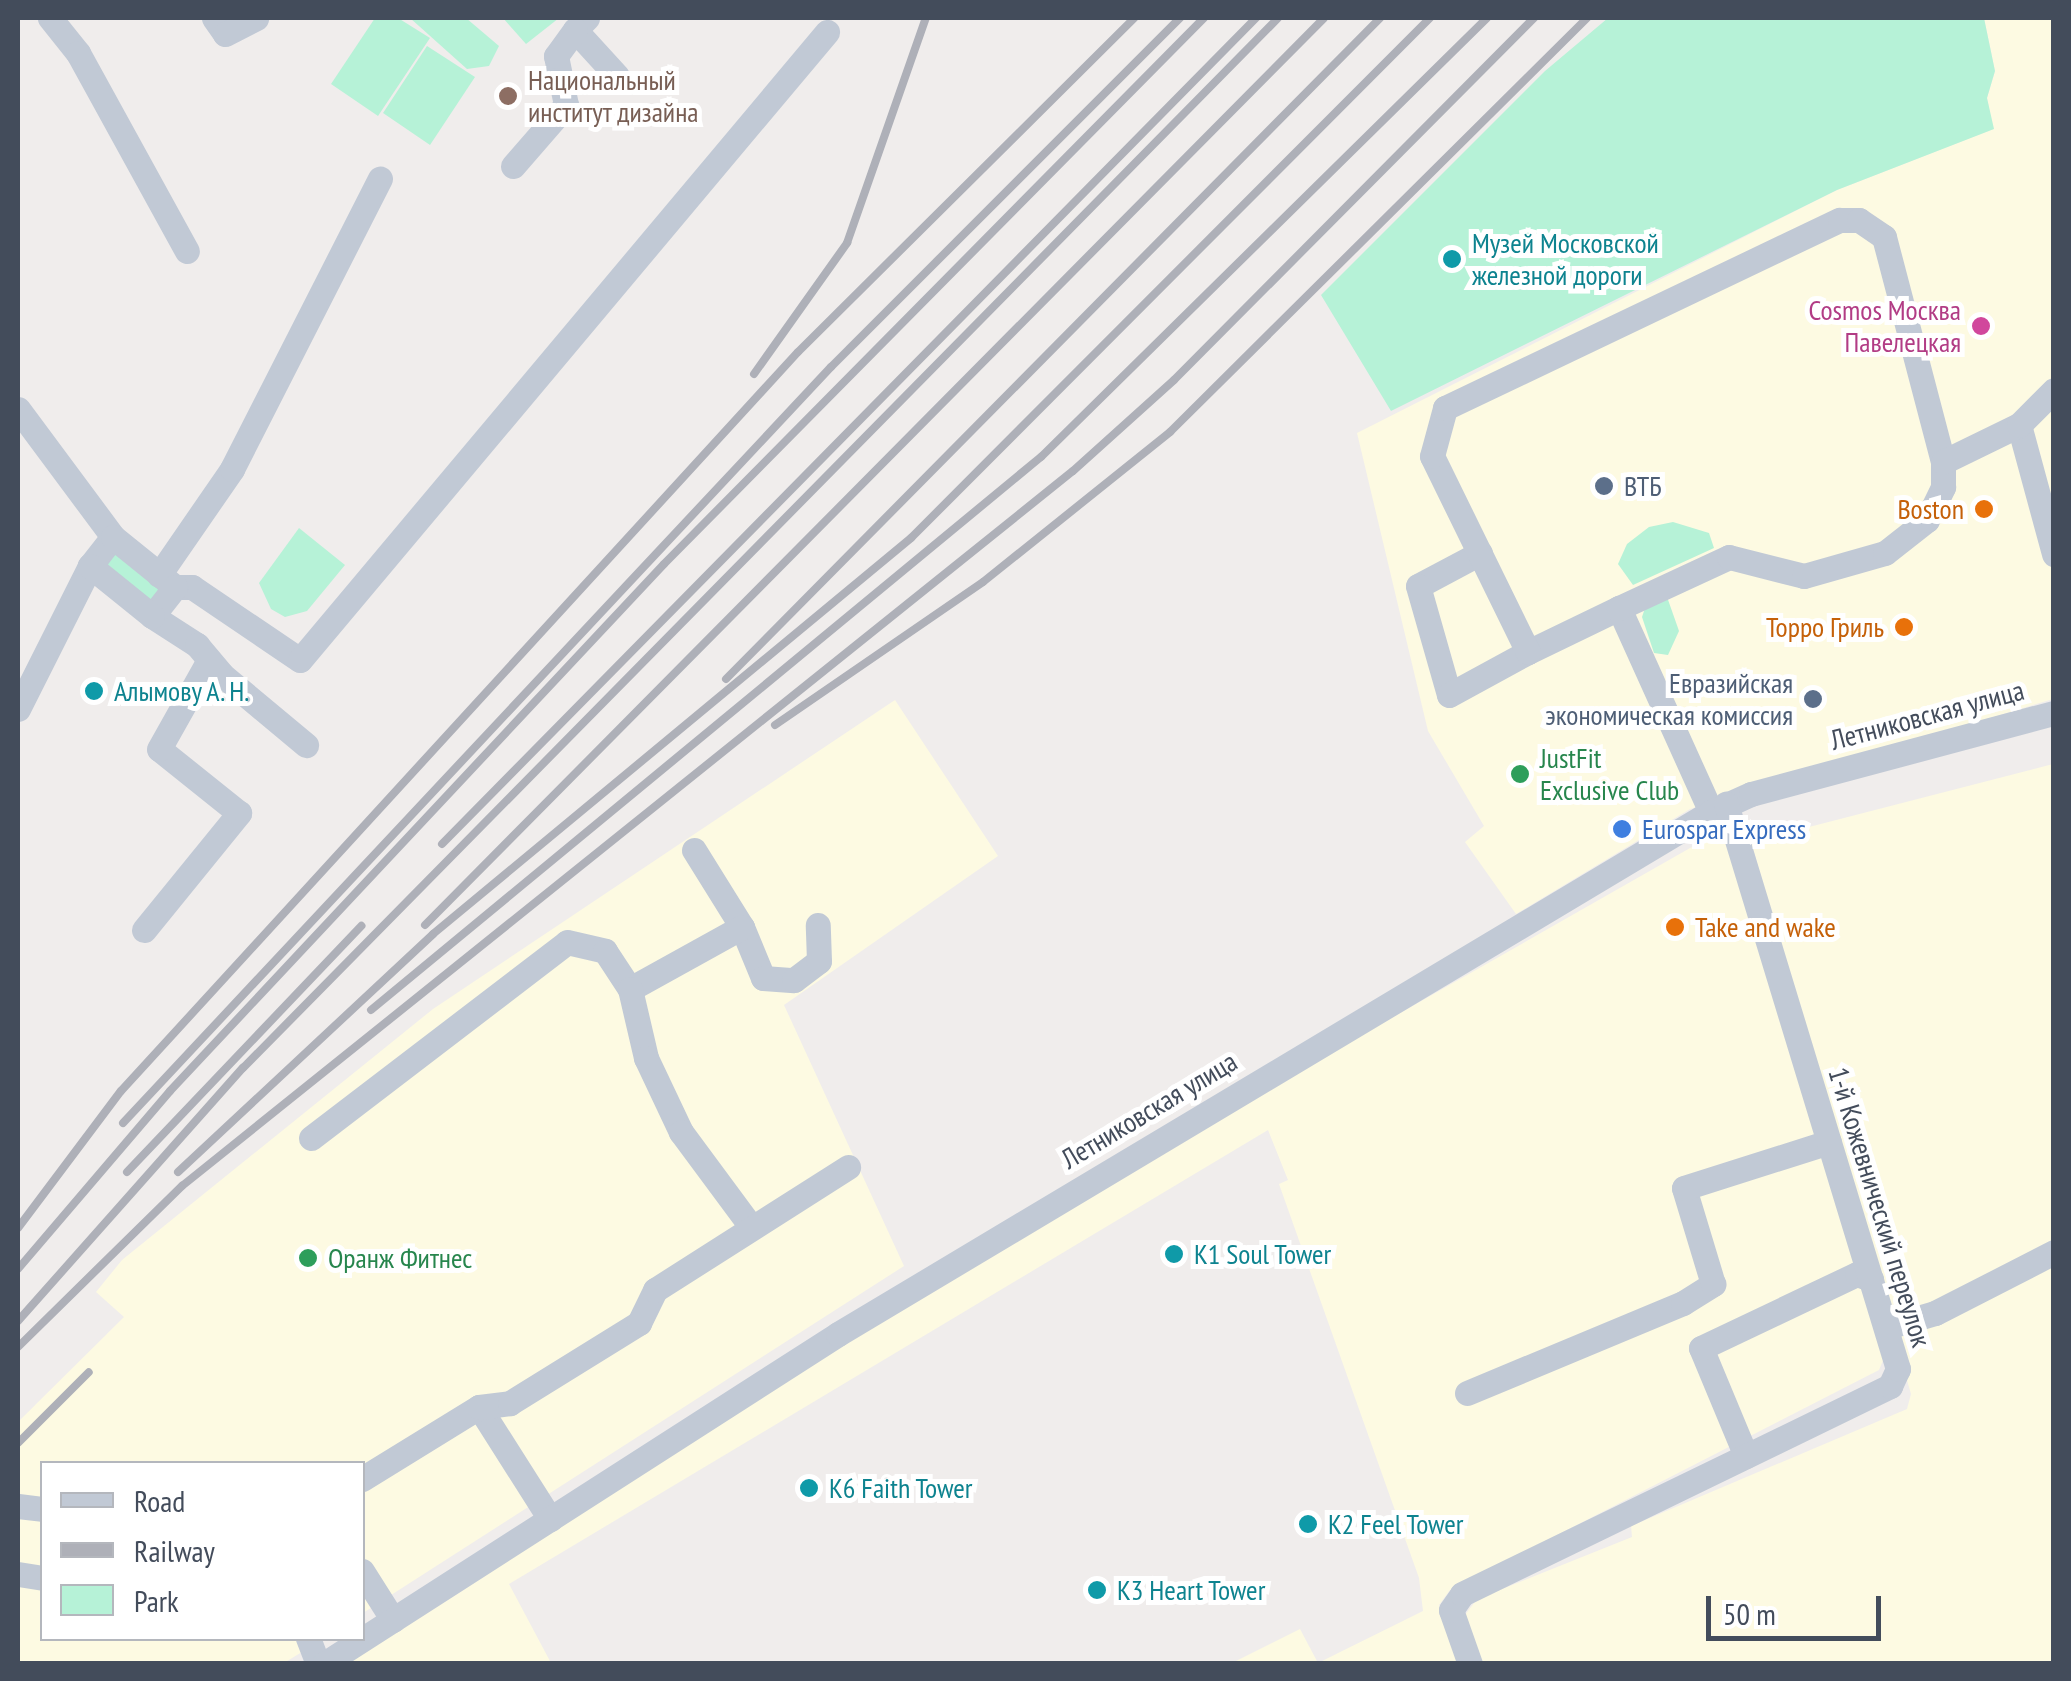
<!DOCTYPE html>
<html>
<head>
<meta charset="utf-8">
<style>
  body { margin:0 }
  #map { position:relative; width:2071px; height:1681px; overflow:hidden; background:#f0edec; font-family:"PT Sans Narrow",sans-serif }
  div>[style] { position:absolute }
  .commercial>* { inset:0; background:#fdfae2 }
  .green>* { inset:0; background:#b6f2d7 }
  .minor>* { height:25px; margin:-12.5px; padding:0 12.5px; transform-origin:12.5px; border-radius:12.5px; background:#c1c9d5 }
  .rail>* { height:8px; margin:-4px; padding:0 4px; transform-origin:4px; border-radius:4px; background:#aeb0b8 }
  .dots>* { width:28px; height:28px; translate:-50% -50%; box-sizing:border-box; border:5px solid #fff; border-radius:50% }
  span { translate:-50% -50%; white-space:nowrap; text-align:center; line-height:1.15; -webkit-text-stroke:10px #fff; paint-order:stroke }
  .education-label { font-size:28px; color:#785e54 }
  .left { translate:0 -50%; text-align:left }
  .culture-label { font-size:28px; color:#0d838f }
  .hotel-label { font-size:28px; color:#b23c85 }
  .right { translate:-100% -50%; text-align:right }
  .service-label { font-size:28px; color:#4e5e75 }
  .food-label { font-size:28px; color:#c56008 }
  .street-label { font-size:28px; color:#434c5b }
  .leisure-label { font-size:28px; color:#27864d }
  .shop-label { font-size:28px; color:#366cbe }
  .frame { position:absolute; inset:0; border:20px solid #434c5b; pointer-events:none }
  .legend { position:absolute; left:40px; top:1461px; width:325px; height:180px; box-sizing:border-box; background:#fff; border:2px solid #b4b7bd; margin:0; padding:12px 18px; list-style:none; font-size:30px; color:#434c5b }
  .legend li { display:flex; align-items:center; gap:20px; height:50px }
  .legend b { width:50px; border:2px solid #b4b7bd }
  .scale { position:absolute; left:1706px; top:1596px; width:175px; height:45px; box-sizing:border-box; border:5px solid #434c5b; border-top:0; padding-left:12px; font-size:30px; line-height:35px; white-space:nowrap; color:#434c5b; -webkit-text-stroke:8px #fff; paint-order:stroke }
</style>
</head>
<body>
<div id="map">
  <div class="commercial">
    <div style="clip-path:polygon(1984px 18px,2053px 18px,2053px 699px,1690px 809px,1516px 914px,1465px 842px,1484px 826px,1428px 731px,1357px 433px,1837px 190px,1993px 129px,1987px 98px,1995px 71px)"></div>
    <div style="clip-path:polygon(895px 700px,998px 856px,784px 1005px,904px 1266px,363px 1613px,362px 1464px,42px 1464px,42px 1638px,323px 1639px,284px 1663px,18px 1664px,18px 1422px,124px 1317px,96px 1292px,122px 1260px,433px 1009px)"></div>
    <div style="clip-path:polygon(2053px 764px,2053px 1663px,1482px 1663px,1465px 1615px,1477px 1599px,1632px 1537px,1631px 1526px,1907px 1409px,1911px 1394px,1751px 842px)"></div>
    <div style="clip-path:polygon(1727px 827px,1884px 1358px,1879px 1370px,1450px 1590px,1439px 1605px,1459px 1663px,1232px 1663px,1300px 1629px,1318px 1663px,1423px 1611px,1419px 1578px,1279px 1184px,1288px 1180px,1268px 1130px,509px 1584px,551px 1663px,339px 1664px,457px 1594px,842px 1343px,1344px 1045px)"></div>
  </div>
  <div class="green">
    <div style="clip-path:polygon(375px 18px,398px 18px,430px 38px,378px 116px,331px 84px)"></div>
    <div style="clip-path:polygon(410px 18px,466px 18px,499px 46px,489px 66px,467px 69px)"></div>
    <div style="clip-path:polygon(503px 18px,559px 18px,526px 44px)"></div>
    <div style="clip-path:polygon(1608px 18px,1984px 18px,1995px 71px,1987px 98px,1994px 129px,1837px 190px,1391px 411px,1321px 295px,1545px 71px)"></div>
    <div style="clip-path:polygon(427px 46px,475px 77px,430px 145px,383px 113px)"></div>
    <div style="clip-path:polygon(1673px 522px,1709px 533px,1714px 548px,1633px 585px,1618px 564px,1627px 544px,1649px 527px)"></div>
    <div style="clip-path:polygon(299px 528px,345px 565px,307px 611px,285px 617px,271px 609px,259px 583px)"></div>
    <div style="clip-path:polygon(111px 549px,162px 586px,153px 605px,103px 568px)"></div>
    <div style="clip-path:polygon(1666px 594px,1679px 631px,1668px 655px,1654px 653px,1642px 617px,1646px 605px)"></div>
  </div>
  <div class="minor">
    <div style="left:50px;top:18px;width:45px;rotate:51.3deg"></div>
    <div style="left:78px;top:53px;width:226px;rotate:61.2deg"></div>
    <div style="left:214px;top:18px;width:19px;rotate:55deg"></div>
    <div style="left:225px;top:34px;width:35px;rotate:-27deg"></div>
    <div style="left:587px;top:18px;width:17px;rotate:135deg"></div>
    <div style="left:575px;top:30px;width:62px;rotate:47.6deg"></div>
    <div style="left:513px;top:166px;width:81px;rotate:-49deg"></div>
    <div style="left:566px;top:105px;width:50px;rotate:-101.5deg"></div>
    <div style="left:556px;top:56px;width:32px;rotate:-54deg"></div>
    <div style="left:18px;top:409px;width:159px;rotate:53.4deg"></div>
    <div style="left:2019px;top:425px;width:134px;rotate:74.8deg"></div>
    <div style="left:1480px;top:553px;width:70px;rotate:152deg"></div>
    <div style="left:1418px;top:586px;width:113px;rotate:74.1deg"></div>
    <div style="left:1449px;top:695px;width:90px;rotate:-28.6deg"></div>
    <div style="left:159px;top:575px;width:129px;rotate:-55.4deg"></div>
    <div style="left:232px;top:469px;width:326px;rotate:-63deg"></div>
    <div style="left:175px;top:587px;width:17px"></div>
    <div style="left:192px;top:587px;width:130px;rotate:34.1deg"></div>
    <div style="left:300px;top:660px;width:820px;rotate:-50deg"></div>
    <div style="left:1619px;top:608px;width:101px;rotate:154.2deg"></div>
    <div style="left:1528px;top:652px;width:218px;rotate:-116.1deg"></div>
    <div style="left:1432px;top:456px;width:50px;rotate:-74.8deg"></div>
    <div style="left:1445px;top:408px;width:437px;rotate:-25.5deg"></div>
    <div style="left:1840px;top:220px;width:19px"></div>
    <div style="left:1859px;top:220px;width:30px;rotate:34deg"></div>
    <div style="left:1884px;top:237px;width:233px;rotate:75.3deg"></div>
    <div style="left:152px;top:616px;width:54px;rotate:32.8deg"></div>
    <div style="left:197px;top:645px;width:38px;rotate:50deg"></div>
    <div style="left:221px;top:674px;width:111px;rotate:39.9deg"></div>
    <div style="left:18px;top:709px;width:160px;rotate:-63.3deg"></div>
    <div style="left:90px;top:566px;width:37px;rotate:-52deg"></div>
    <div style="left:113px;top:537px;width:80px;rotate:38.9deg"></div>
    <div style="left:175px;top:587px;width:37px;rotate:128deg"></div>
    <div style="left:152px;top:616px;width:80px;rotate:-141.1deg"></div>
    <div style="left:1711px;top:812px;width:224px;rotate:-114.3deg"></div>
    <div style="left:1619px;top:608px;width:121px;rotate:-24.9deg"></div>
    <div style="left:1729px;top:557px;width:77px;rotate:14.2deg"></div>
    <div style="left:1804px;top:576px;width:84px;rotate:-15.9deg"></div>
    <div style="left:1885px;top:553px;width:53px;rotate:-38.2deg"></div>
    <div style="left:1927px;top:520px;width:37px;rotate:-64deg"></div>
    <div style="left:1943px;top:487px;width:25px;rotate:-90deg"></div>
    <div style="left:1943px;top:462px;width:85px;rotate:-26deg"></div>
    <div style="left:2019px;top:425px;width:49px;rotate:-45deg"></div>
    <div style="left:694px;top:850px;width:91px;rotate:58.1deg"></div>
    <div style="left:742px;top:927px;width:55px;rotate:67.6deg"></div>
    <div style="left:763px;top:978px;width:31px;rotate:4deg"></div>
    <div style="left:794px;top:980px;width:31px;rotate:-37deg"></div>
    <div style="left:819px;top:961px;width:36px;rotate:-92deg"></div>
    <div style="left:144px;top:930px;width:151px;rotate:-50.9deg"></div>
    <div style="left:239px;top:813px;width:102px;rotate:-141.3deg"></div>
    <div style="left:159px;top:749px;width:102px;rotate:-60.7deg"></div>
    <div style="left:630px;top:989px;width:128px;rotate:-29deg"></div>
    <div style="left:311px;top:1138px;width:322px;rotate:-37.4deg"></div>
    <div style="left:567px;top:942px;width:39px;rotate:13deg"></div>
    <div style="left:605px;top:951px;width:45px;rotate:56.7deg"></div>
    <div style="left:630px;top:989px;width:71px;rotate:76.9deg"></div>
    <div style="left:646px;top:1058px;width:82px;rotate:64.7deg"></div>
    <div style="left:681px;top:1132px;width:119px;rotate:53.5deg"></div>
    <div style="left:1887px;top:1327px;width:50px;rotate:-16.3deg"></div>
    <div style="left:1935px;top:1313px;width:134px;rotate:-27.1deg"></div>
    <div style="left:1467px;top:1393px;width:234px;rotate:-22.6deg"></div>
    <div style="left:1683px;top:1303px;width:36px;rotate:-32deg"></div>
    <div style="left:1713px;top:1284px;width:100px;rotate:-106.8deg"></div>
    <div style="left:1684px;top:1188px;width:152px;rotate:-17.6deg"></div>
    <div style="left:479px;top:1407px;width:133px;rotate:57.6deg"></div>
    <div style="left:1746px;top:1456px;width:117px;rotate:-112.6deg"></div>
    <div style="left:1701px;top:1348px;width:173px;rotate:-25.4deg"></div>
    <div style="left:1857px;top:1274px;width:15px;rotate:20deg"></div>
    <div style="left:362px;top:1479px;width:137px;rotate:-31.6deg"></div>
    <div style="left:479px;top:1407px;width:31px;rotate:-7deg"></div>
    <div style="left:510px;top:1403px;width:152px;rotate:-31.8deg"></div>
    <div style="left:639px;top:1323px;width:37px;rotate:-64deg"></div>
    <div style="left:655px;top:1290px;width:229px;rotate:-32.5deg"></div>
    <div style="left:18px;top:1506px;width:24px;rotate:7deg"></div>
    <div style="left:362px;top:1571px;width:58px;rotate:57.7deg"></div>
    <div style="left:18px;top:1574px;width:24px;rotate:9deg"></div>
    <div style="left:308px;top:1638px;width:28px;rotate:69deg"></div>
    <div style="left:324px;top:1664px;width:611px;rotate:-32.7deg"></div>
    <div style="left:838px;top:1334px;width:1017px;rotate:-30.88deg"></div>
    <div style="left:1711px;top:812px;width:44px;rotate:-24.2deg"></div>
    <div style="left:1751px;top:794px;width:314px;rotate:-15deg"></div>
    <div style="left:1470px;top:1664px;width:57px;rotate:-109.4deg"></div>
    <div style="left:1451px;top:1610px;width:19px;rotate:-55deg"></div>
    <div style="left:1462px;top:1594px;width:476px;rotate:-25.9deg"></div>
    <div style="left:1890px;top:1386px;width:19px;rotate:-65deg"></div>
    <div style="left:1898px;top:1369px;width:591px;rotate:-106.93deg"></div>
  </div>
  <div class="rail">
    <div style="left:754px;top:374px;width:161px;rotate:-54.6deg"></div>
    <div style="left:847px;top:243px;width:238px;rotate:-70.7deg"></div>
    <div style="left:726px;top:679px;width:930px;rotate:-45.3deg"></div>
    <div style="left:775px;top:725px;width:252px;rotate:-34.5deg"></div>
    <div style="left:983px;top:582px;width:240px;rotate:-38.7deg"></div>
    <div style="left:1170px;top:432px;width:588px;rotate:-44.79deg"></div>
    <div style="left:442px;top:844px;width:1160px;rotate:-45.42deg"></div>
    <div style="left:425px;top:925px;width:1277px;rotate:-45.25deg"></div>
    <div style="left:371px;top:1010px;width:869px;rotate:-39.54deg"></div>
    <div style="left:1041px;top:457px;width:626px;rotate:-44.55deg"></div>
    <div style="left:123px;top:1123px;width:1036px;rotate:-46.88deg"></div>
    <div style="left:831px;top:367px;width:494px;rotate:-45deg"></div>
    <div style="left:127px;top:1172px;width:340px;rotate:-46.4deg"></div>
    <div style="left:178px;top:1172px;width:349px;rotate:-43deg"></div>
    <div style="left:433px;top:934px;width:621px;rotate:-39.64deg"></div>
    <div style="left:911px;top:538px;width:735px;rotate:-45.06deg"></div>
    <div style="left:18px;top:1228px;width:171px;rotate:-53.1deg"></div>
    <div style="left:121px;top:1091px;width:1002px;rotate:-47.51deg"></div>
    <div style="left:798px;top:352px;width:474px;rotate:-44.8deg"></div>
    <div style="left:18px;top:1269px;width:234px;rotate:-49.5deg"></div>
    <div style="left:170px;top:1091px;width:722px;rotate:-46.85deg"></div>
    <div style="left:664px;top:564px;width:768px;rotate:-45.32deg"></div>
    <div style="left:18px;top:1321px;width:339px;rotate:-48.4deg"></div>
    <div style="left:243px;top:1068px;width:1474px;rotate:-45.41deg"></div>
    <div style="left:18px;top:1347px;width:230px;rotate:-44.5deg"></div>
    <div style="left:182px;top:1186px;width:1142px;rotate:-38.75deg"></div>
    <div style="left:1073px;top:471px;width:136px;rotate:-42deg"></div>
    <div style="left:1174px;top:380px;width:511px;rotate:-45.16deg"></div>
    <div style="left:18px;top:1443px;width:100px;rotate:-45deg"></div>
  </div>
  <div class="dots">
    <div style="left:508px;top:96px;background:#8d6e63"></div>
    <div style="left:1452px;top:259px;background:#0f9aa8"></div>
    <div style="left:1981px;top:326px;background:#d1479c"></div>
    <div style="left:1604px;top:486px;background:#5c6f8a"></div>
    <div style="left:1984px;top:509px;background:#e8710a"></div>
    <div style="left:1904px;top:627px;background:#e8710a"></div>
    <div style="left:94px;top:691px;background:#0f9aa8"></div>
    <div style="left:1813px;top:699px;background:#5c6f8a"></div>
    <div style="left:1520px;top:774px;background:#2e9e5b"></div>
    <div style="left:1622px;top:829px;background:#3f7fe0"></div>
    <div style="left:1675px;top:927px;background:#e8710a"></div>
    <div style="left:1174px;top:1254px;background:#0f9aa8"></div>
    <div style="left:308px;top:1258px;background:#2e9e5b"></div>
    <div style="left:809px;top:1488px;background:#0f9aa8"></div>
    <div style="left:1308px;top:1524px;background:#0f9aa8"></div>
    <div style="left:1097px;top:1590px;background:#0f9aa8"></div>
  </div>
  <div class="education-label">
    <span class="left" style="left:528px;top:96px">Национальный<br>институт дизайна</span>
  </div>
  <div class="culture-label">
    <span class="left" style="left:1472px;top:259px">Музей Московской<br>железной дороги</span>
    <span class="left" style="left:114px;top:691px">Алымову А. Н.</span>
    <span class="left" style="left:1194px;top:1254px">К1 Soul Tower</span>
    <span class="left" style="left:829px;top:1488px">К6 Faith Tower</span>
    <span class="left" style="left:1328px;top:1524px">К2 Feel Tower</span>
    <span class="left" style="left:1117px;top:1590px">К3 Heart Tower</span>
  </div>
  <div class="hotel-label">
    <span class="right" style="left:1961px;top:326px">Cosmos Москва<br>Павелецкая</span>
  </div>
  <div class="service-label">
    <span class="left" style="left:1624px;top:486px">ВТБ</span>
    <span class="right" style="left:1793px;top:699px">Евразийская<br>экономическая комиссия</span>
  </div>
  <div class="food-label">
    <span class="right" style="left:1964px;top:509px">Boston</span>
    <span class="right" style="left:1884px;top:627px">Торро Гриль</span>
    <span class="left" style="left:1695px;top:927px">Take and wake</span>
  </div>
  <div class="street-label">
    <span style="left:1927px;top:715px;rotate:-15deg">Летниковская улица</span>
    <span style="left:1149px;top:1110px;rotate:-31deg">Летниковская улица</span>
    <span style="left:1880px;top:1207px;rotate:73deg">1-й Кожевнический переулок</span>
  </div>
  <div class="leisure-label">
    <span class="left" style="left:1540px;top:774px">JustFit<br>Exclusive Club</span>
    <span class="left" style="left:328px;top:1258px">Оранж Фитнес</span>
  </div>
  <div class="shop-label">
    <span class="left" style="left:1642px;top:829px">Eurospar Express</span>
  </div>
  <div class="frame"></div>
  <ul class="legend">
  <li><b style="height:12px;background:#c1c9d5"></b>Road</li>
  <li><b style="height:12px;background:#aeb0b8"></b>Railway</li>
  <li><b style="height:28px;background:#b6f2d7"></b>Park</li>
  </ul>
  <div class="scale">50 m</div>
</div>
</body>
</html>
